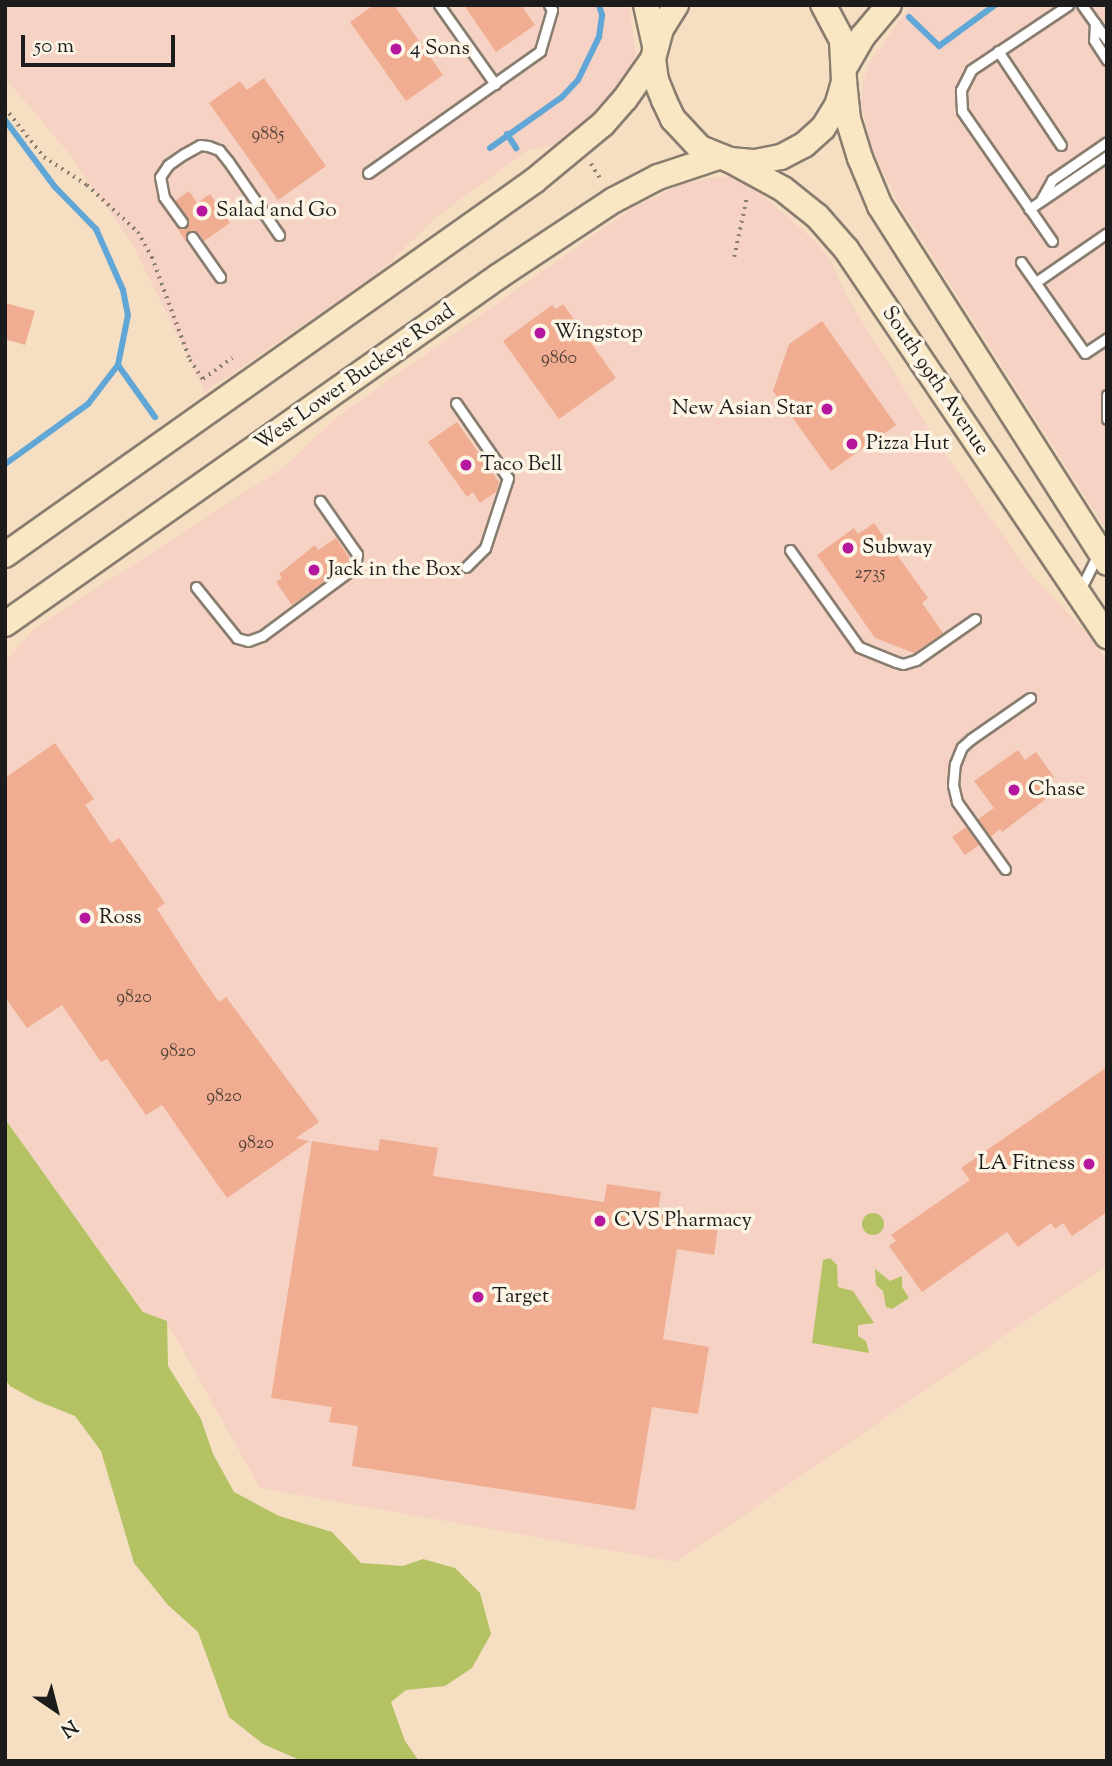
<!DOCTYPE html>
<html>
<head>
<meta charset="utf-8">
<style>
  body { margin:0 }
  #map { position:relative; width:1112px; height:1766px; overflow:hidden; background:#f5dec2; font-family:"Sorts Mill Goudy",serif }
  div>[style] { position:absolute }
  .built>* { inset:0; background:#f6d2c4 }
  .green>* { inset:0; background:#b4c264 }
  .round { border-radius:50% }
  .stream>* { height:6px; margin:-3px; padding:0 3px; transform-origin:3px; border-radius:3px; background:#60a6d6 }
  .building>* { inset:0; background:#f0ad91 }
  .path>* { height:3.5px; margin-top:-1.75px; transform-origin:0; background:repeating-linear-gradient(90deg,#887d6f 0 2px,transparent 0 7px) }
  .roads { filter:drop-shadow(2px 0 #887d6f) drop-shadow(-2px 0 #887d6f) drop-shadow(0 2px #887d6f) drop-shadow(0 -2px #887d6f) }
  .service>* { height:9px; margin:-4.5px; padding:0 4.5px; transform-origin:4.5px; border-radius:4.5px; background:#fff }
  .secondary>* { height:24px; margin:-12px; padding:0 12px; transform-origin:12px; border-radius:12px; background:#f9e7c3 }
  .dots>* { width:19px; height:19px; translate:-50% -50%; box-sizing:border-box; border:4px solid #fcf5e5; border-radius:50% }
  span { translate:-50% -50%; white-space:nowrap; text-align:center; line-height:1.15; -webkit-text-stroke:7px #fcf5e5; paint-order:stroke }
  .number-label { font-size:18px; color:#514039 }
  .number-label span { -webkit-text-stroke-width:0 }
  .poi-label { font-size:21px; color:#1c1c1c }
  .left { translate:0 -50%; text-align:left }
  .right { translate:-100% -50%; text-align:right }
  .street-label { font-size:21px; color:#1c1c1c }
  .frame { position:absolute; inset:0; border:7px solid #1c1c1c; pointer-events:none }
  .north { position:absolute; left:21px; top:1675px; width:70px; height:70px; -webkit-text-stroke:5px #fcf5e5; paint-order:stroke; rotate:145deg; font-size:19px; font-weight:700; line-height:28px; text-align:center; color:#1c1c1c }
  .north::after { content:''; display:block; margin:auto; width:24px; height:32px; background:#1c1c1c; clip-path:polygon(50% 0,100% 100%,50% 72%,0 100%) }
  .scale { position:absolute; left:21px; top:35px; width:154px; height:32px; box-sizing:border-box; border:4px solid #1c1c1c; border-top:0; padding-left:9px; font-size:21px; line-height:24px; white-space:nowrap; color:#1c1c1c; -webkit-text-stroke:5px #fcf5e5; paint-order:stroke }
</style>
</head>
<body>
<div id="map">
  <div class="built">
    <div style="clip-path:polygon(5px 5px,629px 5px,636px 54px,621px 87px,560px 144px,528px 150px,439px 215px,377px 274px,205px 392px,132px 243px,67px 151px,5px 78px)"></div>
    <div style="clip-path:polygon(911px 5px,1107px 5px,1107px 531px,897px 201px,870px 144px,861px 102px,863px 80px,870px 62px)"></div>
    <div style="clip-path:polygon(734px 177px,762px 195px,817px 243px,831px 262px,851px 304px,947px 457px,1032px 576px,1088px 634px,1107px 661px,1107px 1265px,676px 1562px,260px 1488px,167px 1322px,144px 1312px,5px 1119px,5px 662px,34px 629px,284px 467px,337px 417px,635px 206px,680px 185px,708px 178px)"></div>
  </div>
  <div class="green">
    <div style="clip-path:polygon(5px 1119px,143px 1312px,167px 1321px,168px 1366px,201px 1419px,213px 1454px,234px 1492px,279px 1516px,332px 1532px,361px 1563px,403px 1566px,423px 1559px,455px 1568px,480px 1593px,491px 1634px,472px 1668px,445px 1686px,406px 1690px,391px 1702px,405px 1741px,419px 1761px,302px 1761px,263px 1744px,229px 1717px,198px 1632px,168px 1605px,134px 1563px,101px 1451px,75px 1416px,35px 1400px,10px 1386px,5px 1379px)"></div>
    <div class="round" style="left:862px;top:1213px;width:22px;height:22px"></div>
    <div style="clip-path:polygon(830px 1258px,837px 1265px,838px 1287px,853px 1291px,874px 1323px,858px 1325px,858px 1336px,866px 1341px,869px 1353px,812px 1343px,823px 1260px)"></div>
    <div style="clip-path:polygon(875px 1269px,890px 1281px,902px 1276px,902px 1287px,909px 1298px,892px 1309px,886px 1307px,883px 1291px,876px 1285px)"></div>
  </div>
  <div class="stream">
    <div style="left:909px;top:17px;width:42px;rotate:44deg"></div>
    <div style="left:939px;top:46px;width:69px;rotate:-36.2deg"></div>
    <div style="left:5px;top:120px;width:84px;rotate:53.3deg"></div>
    <div style="left:55px;top:187px;width:59px;rotate:45.7deg"></div>
    <div style="left:96px;top:229px;width:67px;rotate:66.1deg"></div>
    <div style="left:123px;top:290px;width:25px;rotate:79deg"></div>
    <div style="left:128px;top:315px;width:51px;rotate:101.3deg"></div>
    <div style="left:118px;top:365px;width:49px;rotate:127.6deg"></div>
    <div style="left:88px;top:404px;width:102px;rotate:144.1deg"></div>
    <div style="left:507px;top:134px;width:17px;rotate:57deg"></div>
    <div style="left:490px;top:148px;width:88px;rotate:-35.3deg"></div>
    <div style="left:562px;top:97px;width:23px;rotate:-47deg"></div>
    <div style="left:578px;top:80px;width:48px;rotate:-64deg"></div>
    <div style="left:599px;top:37px;width:22px;rotate:-82deg"></div>
    <div style="left:602px;top:15px;width:10px;rotate:-107deg"></div>
    <div style="left:118px;top:365px;width:64px;rotate:54.6deg"></div>
  </div>
  <div class="building">
    <div style="clip-path:polygon(374px 5px,394px 5px,443px 75px,406px 101px,350px 22px)"></div>
    <div style="clip-path:polygon(464px 5px,521px 5px,535px 25px,496px 52px)"></div>
    <div style="clip-path:polygon(264px 78px,326px 166px,278px 200px,209px 103px,240px 81px,247px 90px)"></div>
    <div style="clip-path:polygon(189px 191px,197px 203px,210px 194px,230px 223px,204px 241px,199px 233px,189px 231px,186px 242px,176px 226px,185px 228px,189px 221px,175px 201px)"></div>
    <div style="clip-path:polygon(5px 303px,35px 311px,25px 345px,5px 339px)"></div>
    <div style="clip-path:polygon(563px 304px,616px 378px,559px 419px,503px 341px,552px 305px,556px 309px)"></div>
    <div style="clip-path:polygon(822px 321px,896px 425px,831px 471px,773px 391px,789px 344px)"></div>
    <div style="clip-path:polygon(457px 422px,499px 482px,496px 492px,480px 503px,473px 492px,467px 497px,428px 442px)"></div>
    <div style="clip-path:polygon(874px 523px,928px 598px,922px 603px,943px 633px,914px 653px,875px 638px,817px 555px,854px 528px,858px 534px)"></div>
    <div style="clip-path:polygon(336px 538px,349px 557px,349px 563px,292px 605px,276px 582px,282px 578px,279px 574px,315px 545px,318px 550px)"></div>
    <div style="clip-path:polygon(55px 743px,94px 799px,85px 805px,111px 843px,119px 838px,165px 903px,157px 909px,200px 975px,219px 1002px,226px 997px,319px 1122px,296px 1138px,309px 1141px,227px 1198px,162px 1105px,146px 1115px,107px 1059px,101px 1062px,62px 1005px,27px 1028px,5px 997px,5px 778px)"></div>
    <div style="clip-path:polygon(1018px 750px,1025px 760px,1036px 752px,1054px 777px,1043px 784px,1051px 795px,1002px 832px,1000px 829px,990px 837px,978px 819px,994px 808px,974px 781px)"></div>
    <div style="clip-path:polygon(966px 827px,979px 845px,965px 855px,952px 837px)"></div>
    <div style="clip-path:polygon(1107px 1067px,1107px 1212px,1072px 1236px,1063px 1223px,1055px 1229px,1051px 1223px,1018px 1247px,1007px 1232px,922px 1292px,889px 1246px,896px 1241px,891px 1235px,970px 1180px,961px 1168px)"></div>
    <div style="clip-path:polygon(380px 1139px,438px 1148px,433px 1176px,604px 1202px,607px 1184px,661px 1192px,658px 1211px,719px 1220px,714px 1255px,677px 1249px,663px 1339px,709px 1347px,698px 1414px,652px 1407px,635px 1510px,352px 1466px,358px 1426px,329px 1422px,332px 1407px,271px 1398px,312px 1141px,378px 1151px)"></div>
  </div>
  <div class="path">
    <div style="left:5px;top:108px;width:63px;rotate:51.5deg"></div>
    <div style="left:44px;top:157px;width:51px;rotate:33.1deg"></div>
    <div style="left:87px;top:185px;width:69px;rotate:42.7deg"></div>
    <div style="left:138px;top:232px;width:29px;rotate:61deg"></div>
    <div style="left:152px;top:257px;width:110px;rotate:69.7deg"></div>
    <div style="left:190px;top:360px;width:23px;rotate:56deg"></div>
    <div style="left:203px;top:379px;width:36px;rotate:-36deg"></div>
    <div style="left:591px;top:164px;width:20px;rotate:57deg"></div>
    <div style="left:734px;top:257px;width:62px;rotate:-78deg"></div>
  </div>
  <div class="roads">
    <div class="service">
      <div style="left:439px;top:5px;width:97px;rotate:54.7deg"></div>
      <div style="left:1082px;top:5px;width:43px;rotate:54.5deg"></div>
      <div style="left:1095px;top:23px;width:17px;rotate:93deg"></div>
      <div style="left:1094px;top:40px;width:24px;rotate:57deg"></div>
      <div style="left:998px;top:51px;width:113px;rotate:56.2deg"></div>
      <div style="left:368px;top:173px;width:211px;rotate:-35.3deg"></div>
      <div style="left:540px;top:51px;width:43px;rotate:-73.7deg"></div>
      <div style="left:552px;top:10px;width:6px;rotate:-121deg"></div>
      <div style="left:1041px;top:200px;width:23px;rotate:-61deg"></div>
      <div style="left:1052px;top:180px;width:67px;rotate:-34.6deg"></div>
      <div style="left:1029px;top:209px;width:94px;rotate:-34.2deg"></div>
      <div style="left:182px;top:222px;width:31px;rotate:-126deg"></div>
      <div style="left:164px;top:197px;width:20px;rotate:-101deg"></div>
      <div style="left:160px;top:177px;width:14px;rotate:-56deg"></div>
      <div style="left:168px;top:165px;width:19px;rotate:-35deg"></div>
      <div style="left:184px;top:154px;width:18px;rotate:-29deg"></div>
      <div style="left:200px;top:145px;width:8px;rotate:7deg"></div>
      <div style="left:208px;top:146px;width:12px;rotate:20deg"></div>
      <div style="left:219px;top:150px;width:14px;rotate:51deg"></div>
      <div style="left:228px;top:161px;width:90px;rotate:55.4deg"></div>
      <div style="left:192px;top:237px;width:49px;rotate:55deg"></div>
      <div style="left:1052px;top:241px;width:158px;rotate:-124.7deg"></div>
      <div style="left:962px;top:111px;width:21px;rotate:-93deg"></div>
      <div style="left:961px;top:90px;width:22px;rotate:-63deg"></div>
      <div style="left:971px;top:70px;width:117px;rotate:-33.8deg"></div>
      <div style="left:1021px;top:262px;width:111px;rotate:54.9deg"></div>
      <div style="left:1085px;top:353px;width:27px;rotate:-34deg"></div>
      <div style="left:1036px;top:282px;width:86px;rotate:-34.6deg"></div>
      <div style="left:1107px;top:395px;width:24px;rotate:90deg"></div>
      <div style="left:456px;top:403px;width:91px;rotate:55.3deg"></div>
      <div style="left:508px;top:478px;width:74px;rotate:108.2deg"></div>
      <div style="left:485px;top:548px;width:27px;rotate:135deg"></div>
      <div style="left:790px;top:550px;width:119px;rotate:54.6deg"></div>
      <div style="left:859px;top:647px;width:40px;rotate:22deg"></div>
      <div style="left:896px;top:662px;width:7px;rotate:16deg"></div>
      <div style="left:903px;top:664px;width:14px;rotate:-17deg"></div>
      <div style="left:916px;top:660px;width:72px;rotate:-34.8deg"></div>
      <div style="left:196px;top:587px;width:65px;rotate:51.2deg"></div>
      <div style="left:237px;top:638px;width:11px;rotate:15deg"></div>
      <div style="left:248px;top:641px;width:15px;rotate:-20deg"></div>
      <div style="left:262px;top:636px;width:116px;rotate:-36.6deg"></div>
      <div style="left:355px;top:567px;width:13px;rotate:-81deg"></div>
      <div style="left:357px;top:554px;width:65px;rotate:-124.9deg"></div>
      <div style="left:1079px;top:592px;width:42px;rotate:-63.4deg"></div>
      <div style="left:1005px;top:869px;width:82px;rotate:-125.6deg"></div>
      <div style="left:957px;top:802px;width:17px;rotate:-103deg"></div>
      <div style="left:953px;top:785px;width:21px;rotate:-85deg"></div>
      <div style="left:955px;top:764px;width:18px;rotate:-68deg"></div>
      <div style="left:962px;top:747px;width:12px;rotate:-42deg"></div>
      <div style="left:971px;top:739px;width:72px;rotate:-34.8deg"></div>
    </div>
    <div class="secondary">
      <div style="left:646px;top:5px;width:42px;rotate:77.6deg"></div>
      <div style="left:676px;top:5px;width:28px;rotate:122deg"></div>
      <div style="left:661px;top:29px;width:31px;rotate:105deg"></div>
      <div style="left:653px;top:59px;width:21px;rotate:82deg"></div>
      <div style="left:656px;top:80px;width:22px;rotate:68deg"></div>
      <div style="left:664px;top:100px;width:21px;rotate:65deg"></div>
      <div style="left:673px;top:119px;width:40px;rotate:47deg"></div>
      <div style="left:700px;top:148px;width:32px;rotate:22deg"></div>
      <div style="left:730px;top:160px;width:25px;rotate:5deg"></div>
      <div style="left:755px;top:162px;width:26px;rotate:-11deg"></div>
      <div style="left:781px;top:157px;width:26px;rotate:-28deg"></div>
      <div style="left:804px;top:145px;width:25px;rotate:-42deg"></div>
      <div style="left:823px;top:128px;width:26px;rotate:-58deg"></div>
      <div style="left:837px;top:106px;width:26px;rotate:-74deg"></div>
      <div style="left:844px;top:81px;width:41px;rotate:-92.8deg"></div>
      <div style="left:842px;top:40px;width:40px;rotate:-118deg"></div>
      <div style="left:845px;top:67px;width:36px;rotate:-60deg"></div>
      <div style="left:863px;top:36px;width:40px;rotate:-50deg"></div>
      <div style="left:844px;top:81px;width:38px;rotate:84deg"></div>
      <div style="left:848px;top:119px;width:41px;rotate:72.9deg"></div>
      <div style="left:860px;top:158px;width:52px;rotate:67.4deg"></div>
      <div style="left:880px;top:206px;width:423px;rotate:57.5deg"></div>
      <div style="left:730px;top:160px;width:60px;rotate:28.7deg"></div>
      <div style="left:783px;top:189px;width:43px;rotate:38.5deg"></div>
      <div style="left:817px;top:216px;width:44px;rotate:48.7deg"></div>
      <div style="left:846px;top:249px;width:467px;rotate:56deg"></div>
      <div style="left:5px;top:555px;width:648px;rotate:-35.26deg"></div>
      <div style="left:534px;top:181px;width:89px;rotate:-39.6deg"></div>
      <div style="left:603px;top:124px;width:33px;rotate:-49deg"></div>
      <div style="left:625px;top:99px;width:49px;rotate:-55deg"></div>
      <div style="left:5px;top:624px;width:604px;rotate:-35.16deg"></div>
      <div style="left:499px;top:276px;width:138px;rotate:-33.5deg"></div>
      <div style="left:614px;top:200px;width:50px;rotate:-27.6deg"></div>
      <div style="left:658px;top:177px;width:63px;rotate:-18.4deg"></div>
    </div>
  </div>
  <div class="dots">
    <div style="left:396px;top:49px;background:#b5179e"></div>
    <div style="left:202px;top:211px;background:#b5179e"></div>
    <div style="left:540px;top:333px;background:#b5179e"></div>
    <div style="left:827px;top:409px;background:#b5179e"></div>
    <div style="left:852px;top:444px;background:#b5179e"></div>
    <div style="left:466px;top:465px;background:#b5179e"></div>
    <div style="left:848px;top:548px;background:#b5179e"></div>
    <div style="left:314px;top:570px;background:#b5179e"></div>
    <div style="left:1014px;top:790px;background:#b5179e"></div>
    <div style="left:85px;top:918px;background:#b5179e"></div>
    <div style="left:1089px;top:1164px;background:#b5179e"></div>
    <div style="left:600px;top:1221px;background:#b5179e"></div>
    <div style="left:478px;top:1297px;background:#b5179e"></div>
  </div>
  <div class="number-label">
    <span style="left:268px;top:135px">9885</span>
    <span style="left:559px;top:359px">9860</span>
    <span style="left:870px;top:574px">2735</span>
    <span style="left:134px;top:998px">9820</span>
    <span style="left:178px;top:1052px">9820</span>
    <span style="left:224px;top:1097px">9820</span>
    <span style="left:256px;top:1144px">9820</span>
  </div>
  <div class="poi-label">
    <span class="left" style="left:410px;top:49px">4 Sons</span>
    <span class="left" style="left:216px;top:211px">Salad and Go</span>
    <span class="left" style="left:554px;top:333px">Wingstop</span>
    <span class="right" style="left:813px;top:409px">New Asian Star</span>
    <span class="left" style="left:866px;top:444px">Pizza Hut</span>
    <span class="left" style="left:480px;top:465px">Taco Bell</span>
    <span class="left" style="left:862px;top:548px">Subway</span>
    <span class="left" style="left:328px;top:570px">Jack in the Box</span>
    <span class="left" style="left:1028px;top:790px">Chase</span>
    <span class="left" style="left:99px;top:918px">Ross</span>
    <span class="right" style="left:1075px;top:1164px">LA Fitness</span>
    <span class="left" style="left:614px;top:1221px">CVS Pharmacy</span>
    <span class="left" style="left:492px;top:1297px">Target</span>
  </div>
  <div class="street-label">
    <span style="left:355px;top:378px;rotate:-35deg">West Lower Buckeye Road</span>
    <span style="left:935px;top:381px;rotate:56deg">South 99th Avenue</span>
  </div>
  <div class="frame"></div>
  <div class="north">N</div>
  <div class="scale">50 m</div>
</div>
</body>
</html>
